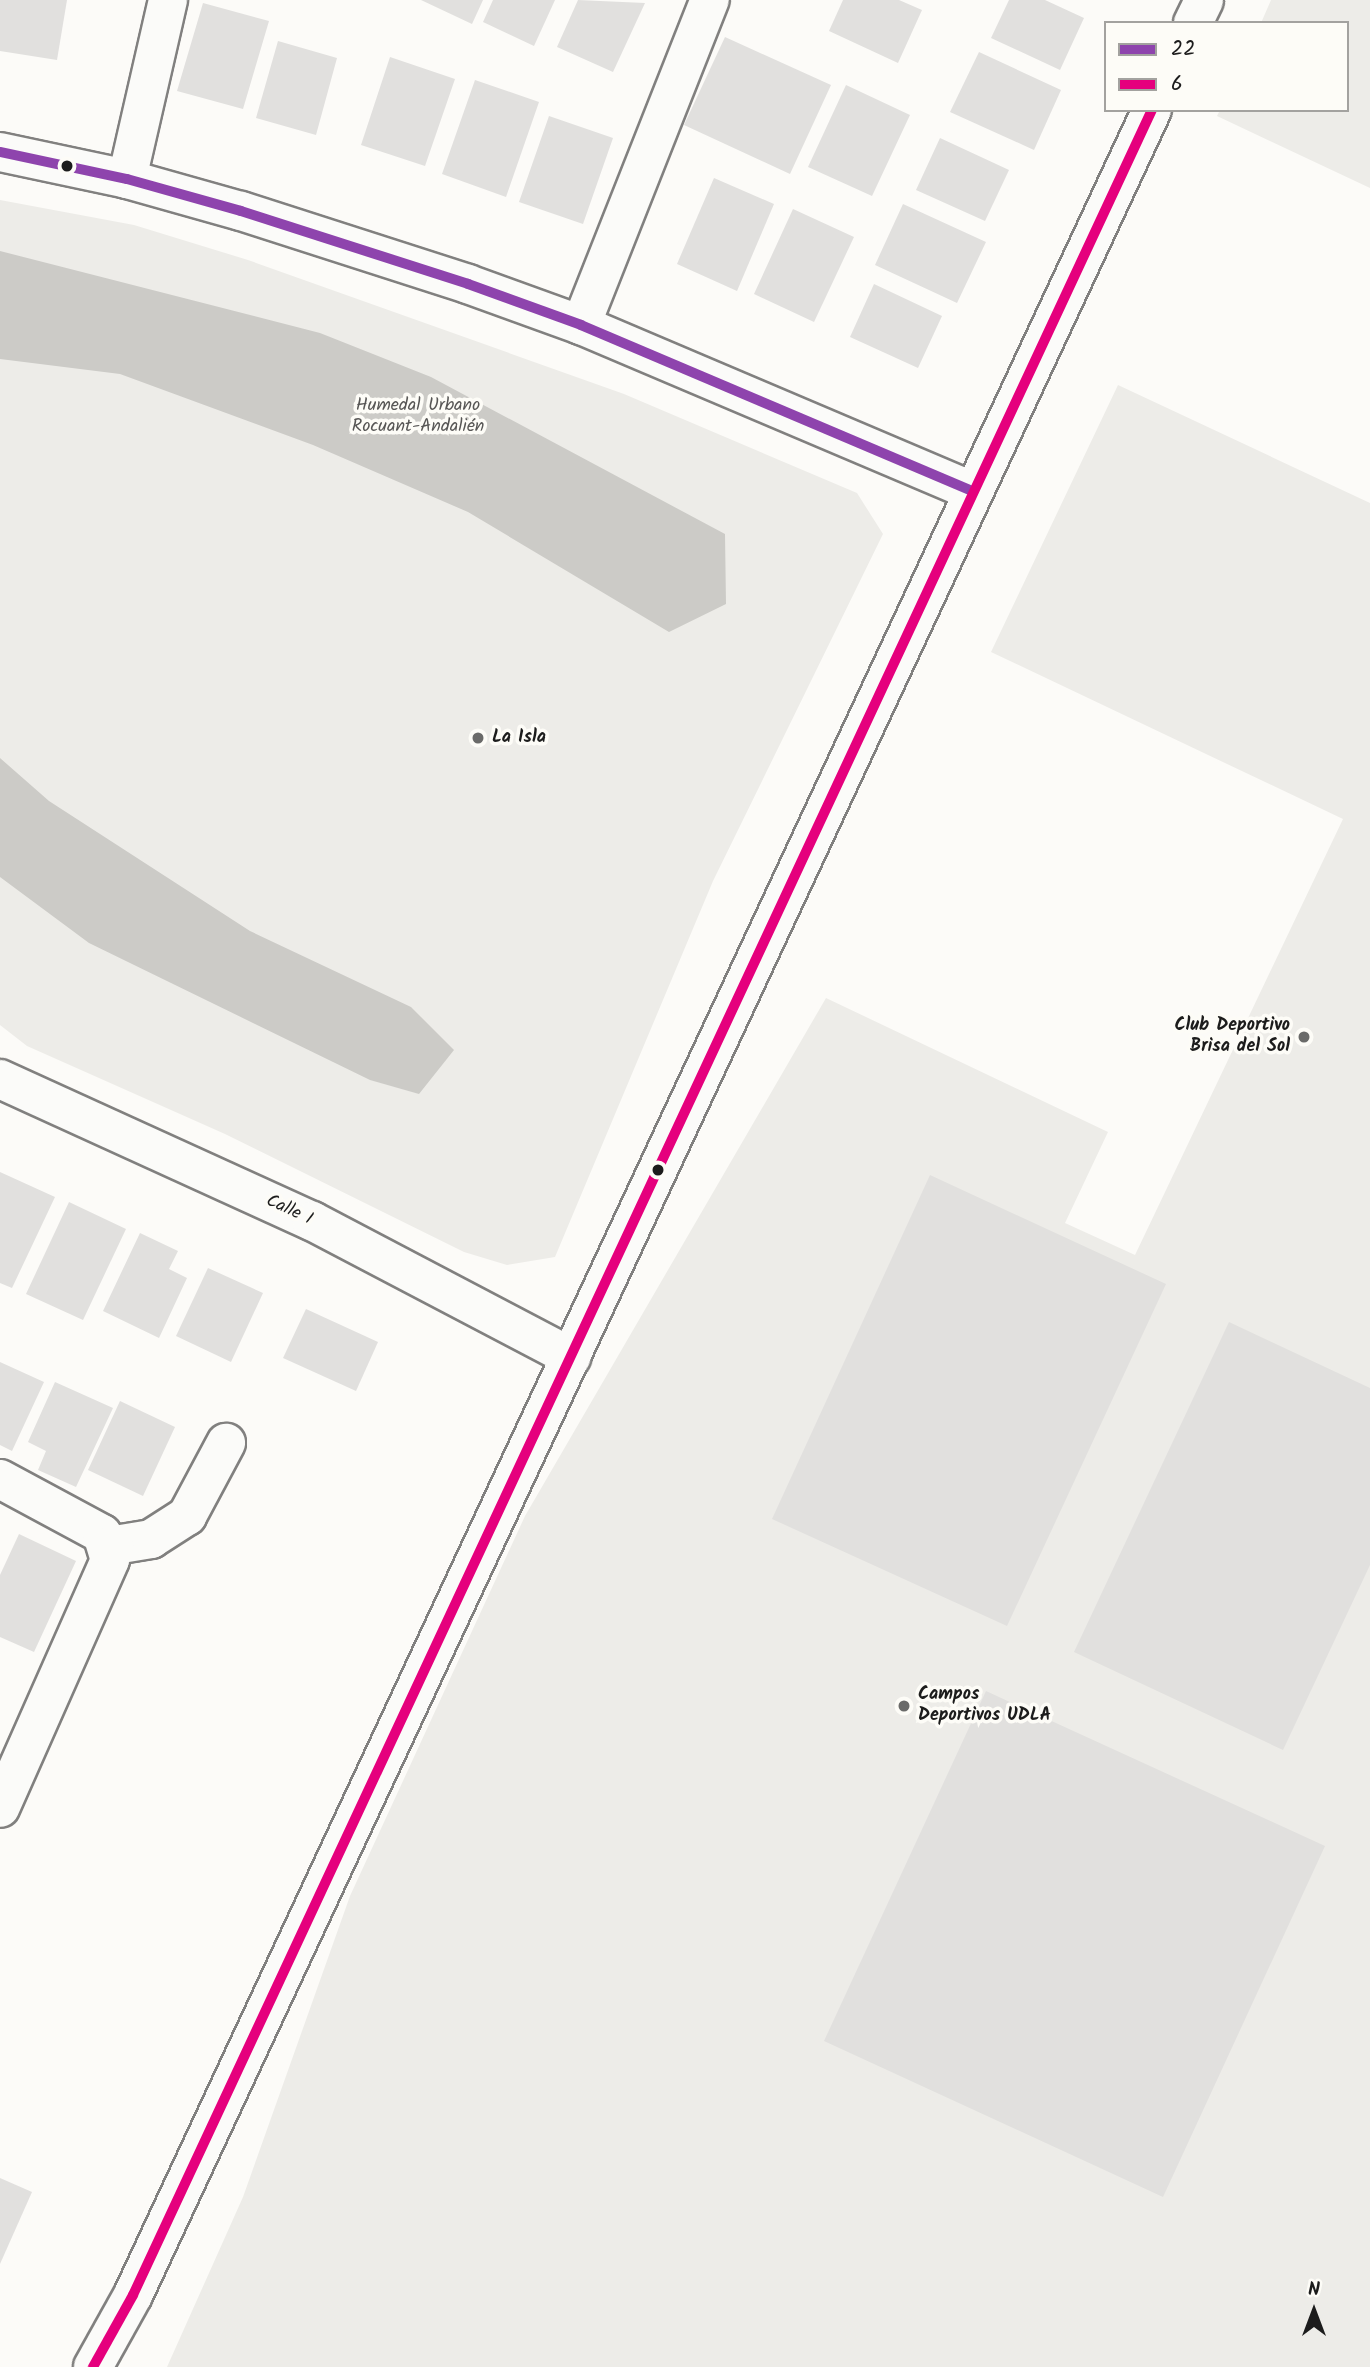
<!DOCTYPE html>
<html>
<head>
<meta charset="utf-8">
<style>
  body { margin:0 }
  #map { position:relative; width:1370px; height:2367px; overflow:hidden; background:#fcfbf8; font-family:Kalam,sans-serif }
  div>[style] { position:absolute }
  .green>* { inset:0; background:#edece8 }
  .water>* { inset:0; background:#cccbc7 }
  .building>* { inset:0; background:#e1e0de }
  .roads { filter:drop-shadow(2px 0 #81807f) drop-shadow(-2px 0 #81807f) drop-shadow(0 2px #81807f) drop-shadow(0 -2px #81807f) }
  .street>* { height:38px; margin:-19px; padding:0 19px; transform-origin:19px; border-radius:19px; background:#fbfbf9 }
  .bus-1>* { height:10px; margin:-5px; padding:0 5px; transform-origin:5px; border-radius:5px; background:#8e44ad }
  .bus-2>* { height:10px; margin:-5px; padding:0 5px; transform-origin:5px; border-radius:5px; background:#e5007d }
  .dots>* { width:19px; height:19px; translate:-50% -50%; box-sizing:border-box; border:4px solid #fdfcf7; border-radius:50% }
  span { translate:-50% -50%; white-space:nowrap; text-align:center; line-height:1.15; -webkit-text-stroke:7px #fdfcf7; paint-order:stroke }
  .park-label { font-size:18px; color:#575655 }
  .poi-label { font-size:18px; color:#1c1c1c; font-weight:700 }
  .left { translate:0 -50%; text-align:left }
  .right { translate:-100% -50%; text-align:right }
  .street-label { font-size:18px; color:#1c1c1c }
  .legend { position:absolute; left:1104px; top:21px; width:245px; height:91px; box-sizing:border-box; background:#fdfcf7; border:2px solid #a3a29f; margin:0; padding:9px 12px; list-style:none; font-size:21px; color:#1c1c1c }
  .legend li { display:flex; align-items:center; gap:14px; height:35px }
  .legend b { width:35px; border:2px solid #a3a29f }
  .north { position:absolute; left:1279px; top:2276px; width:70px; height:70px; -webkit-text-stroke:5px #fdfcf7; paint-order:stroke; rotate:0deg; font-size:19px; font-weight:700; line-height:28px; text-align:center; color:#1c1c1c }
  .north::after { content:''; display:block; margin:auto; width:24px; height:32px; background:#1c1c1c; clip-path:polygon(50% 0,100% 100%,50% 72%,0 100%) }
</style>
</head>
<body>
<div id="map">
  <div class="green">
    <div style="clip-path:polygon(1271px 0,1370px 0,1370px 188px,1217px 116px,1220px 110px,1347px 110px,1347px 23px,1261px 23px)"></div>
    <div style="clip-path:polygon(0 200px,134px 225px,248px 260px,624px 394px,857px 493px,883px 534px,713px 881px,555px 1257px,507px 1265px,464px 1252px,225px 1134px,27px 1046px,0 1025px)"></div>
    <div style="clip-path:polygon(1118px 385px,1370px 503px,1370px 2367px,167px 2367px,243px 2197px,350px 1896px,525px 1516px,826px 998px,1108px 1132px,1065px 1223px,1135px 1255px,1343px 819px,991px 652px)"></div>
  </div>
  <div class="water">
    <div style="clip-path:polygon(0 251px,320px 333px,431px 377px,725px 534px,726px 604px,669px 632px,468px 512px,313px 445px,120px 374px,0 359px)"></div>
    <div style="clip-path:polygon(0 758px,49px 801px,250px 931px,411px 1007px,454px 1050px,419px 1094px,370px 1080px,89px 943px,0 877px)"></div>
  </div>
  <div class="building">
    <div style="clip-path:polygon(0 0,67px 0,57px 60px,0 51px)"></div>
    <div style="clip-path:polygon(421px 0,483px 0,472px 24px)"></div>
    <div style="clip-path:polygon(493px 0,555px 0,534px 46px,483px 22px)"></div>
    <div style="clip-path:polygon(578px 0,645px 3px,613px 72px,557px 47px)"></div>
    <div style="clip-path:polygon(843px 0,899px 0,922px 10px,898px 63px,829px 31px)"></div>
    <div style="clip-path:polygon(1009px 0,1045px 0,1084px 18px,1060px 70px,991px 38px)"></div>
    <div style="clip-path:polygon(203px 3px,269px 21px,243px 109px,177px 91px)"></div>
    <div style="clip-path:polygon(725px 37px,831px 85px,790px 174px,684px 125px)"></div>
    <div style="clip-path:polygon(278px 41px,337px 58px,316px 135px,256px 118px)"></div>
    <div style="clip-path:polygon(979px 52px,1061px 90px,1034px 150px,950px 112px)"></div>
    <div style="clip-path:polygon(390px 57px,455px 79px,425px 166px,361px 145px)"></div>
    <div style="clip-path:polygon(475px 80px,539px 102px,506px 197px,442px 174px)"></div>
    <div style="clip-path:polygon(846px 85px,910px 115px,872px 196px,808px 167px)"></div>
    <div style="clip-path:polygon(549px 116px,613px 138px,583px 224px,519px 202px)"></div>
    <div style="clip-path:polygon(940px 138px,1009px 170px,985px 221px,916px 190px)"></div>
    <div style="clip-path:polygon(714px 178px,774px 204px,737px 291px,677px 264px)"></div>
    <div style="clip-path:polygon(903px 204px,986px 242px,957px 303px,875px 265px)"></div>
    <div style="clip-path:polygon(793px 209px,854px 237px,814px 322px,754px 294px)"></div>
    <div style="clip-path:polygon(874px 284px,942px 316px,918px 368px,850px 337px)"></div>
    <div style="clip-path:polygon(0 1172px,55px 1197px,12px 1288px,0 1283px)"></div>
    <div style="clip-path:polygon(930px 1175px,1166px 1284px,1007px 1626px,772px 1519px)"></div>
    <div style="clip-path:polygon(69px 1202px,126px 1229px,83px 1320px,26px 1294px)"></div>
    <div style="clip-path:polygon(140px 1233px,178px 1251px,169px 1269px,187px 1278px,159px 1338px,103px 1311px)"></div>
    <div style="clip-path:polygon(208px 1268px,263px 1293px,231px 1362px,176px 1336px)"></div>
    <div style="clip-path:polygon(306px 1309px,378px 1342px,356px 1391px,283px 1358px)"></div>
    <div style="clip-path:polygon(1229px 1322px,1370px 1388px,1370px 1565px,1283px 1750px,1074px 1652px)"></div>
    <div style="clip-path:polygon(0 1362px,44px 1382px,12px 1451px,0 1445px)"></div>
    <div style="clip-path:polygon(55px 1382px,113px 1408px,76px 1487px,38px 1470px,46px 1451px,28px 1442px)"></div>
    <div style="clip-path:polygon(120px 1401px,175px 1427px,143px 1496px,88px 1470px)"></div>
    <div style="clip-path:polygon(19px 1534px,76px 1561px,34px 1652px,0 1637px,0 1575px)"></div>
    <div style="clip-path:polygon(986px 1691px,1325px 1846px,1163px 2197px,824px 2041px)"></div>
    <div style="clip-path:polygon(0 2178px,32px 2192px,0 2264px)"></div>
  </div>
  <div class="roads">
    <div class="street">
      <div style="left:1193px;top:23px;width:25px;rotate:-64deg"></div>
      <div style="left:0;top:152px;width:130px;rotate:12deg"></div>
      <div style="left:127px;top:179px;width:118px;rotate:15.7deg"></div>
      <div style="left:241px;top:211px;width:238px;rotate:17.8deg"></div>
      <div style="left:468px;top:284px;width:120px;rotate:19.9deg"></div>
      <div style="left:581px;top:325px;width:426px;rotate:23deg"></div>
      <div style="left:127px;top:179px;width:184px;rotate:-77.1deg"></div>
      <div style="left:581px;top:325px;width:350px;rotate:-68.4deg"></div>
      <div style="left:0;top:1079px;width:343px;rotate:24.5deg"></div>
      <div style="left:312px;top:1221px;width:293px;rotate:27.7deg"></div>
      <div style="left:0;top:1479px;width:116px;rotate:28.3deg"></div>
      <div style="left:102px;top:1534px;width:27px;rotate:73deg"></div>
      <div style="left:110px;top:1560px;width:271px;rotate:113.9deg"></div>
      <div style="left:109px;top:1546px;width:43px;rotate:-9.5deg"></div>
      <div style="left:151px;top:1539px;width:43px;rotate:-32.6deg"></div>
      <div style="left:187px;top:1516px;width:83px;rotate:-61.9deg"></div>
      <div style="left:93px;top:2367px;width:82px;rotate:-60.9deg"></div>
      <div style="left:133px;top:2295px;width:2411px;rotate:-65deg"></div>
    </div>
  </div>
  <div class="bus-1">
    <div style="left:0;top:152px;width:130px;rotate:12deg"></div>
    <div style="left:127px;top:179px;width:118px;rotate:15.7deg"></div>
    <div style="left:241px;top:211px;width:238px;rotate:17.8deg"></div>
    <div style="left:468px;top:284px;width:120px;rotate:19.9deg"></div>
    <div style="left:581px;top:325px;width:426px;rotate:23deg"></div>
  </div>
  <div class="bus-2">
    <div style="left:93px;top:2367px;width:82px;rotate:-60.9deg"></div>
    <div style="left:133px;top:2295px;width:2411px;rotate:-65deg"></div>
  </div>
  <div class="dots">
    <div style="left:67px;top:166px;background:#1c1c1c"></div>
    <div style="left:478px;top:738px;background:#6a6a69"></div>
    <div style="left:1304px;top:1037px;background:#6a6a69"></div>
    <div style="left:658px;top:1170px;background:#1c1c1c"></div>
    <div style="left:904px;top:1706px;background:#6a6a69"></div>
  </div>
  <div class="park-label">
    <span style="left:418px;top:417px">Humedal Urbano<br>Rocuant-Andalién</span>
  </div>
  <div class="poi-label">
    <span class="left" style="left:492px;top:738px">La Isla</span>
    <span class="right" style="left:1290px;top:1037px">Club Deportivo<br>Brisa del Sol</span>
    <span class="left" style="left:918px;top:1706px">Campos<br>Deportivos UDLA</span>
  </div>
  <div class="street-label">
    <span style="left:289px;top:1211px;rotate:25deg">Calle I</span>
  </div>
  <ul class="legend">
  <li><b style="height:9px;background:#8e44ad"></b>22</li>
  <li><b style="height:9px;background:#e5007d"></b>6</li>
  </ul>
  <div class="north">N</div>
</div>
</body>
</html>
